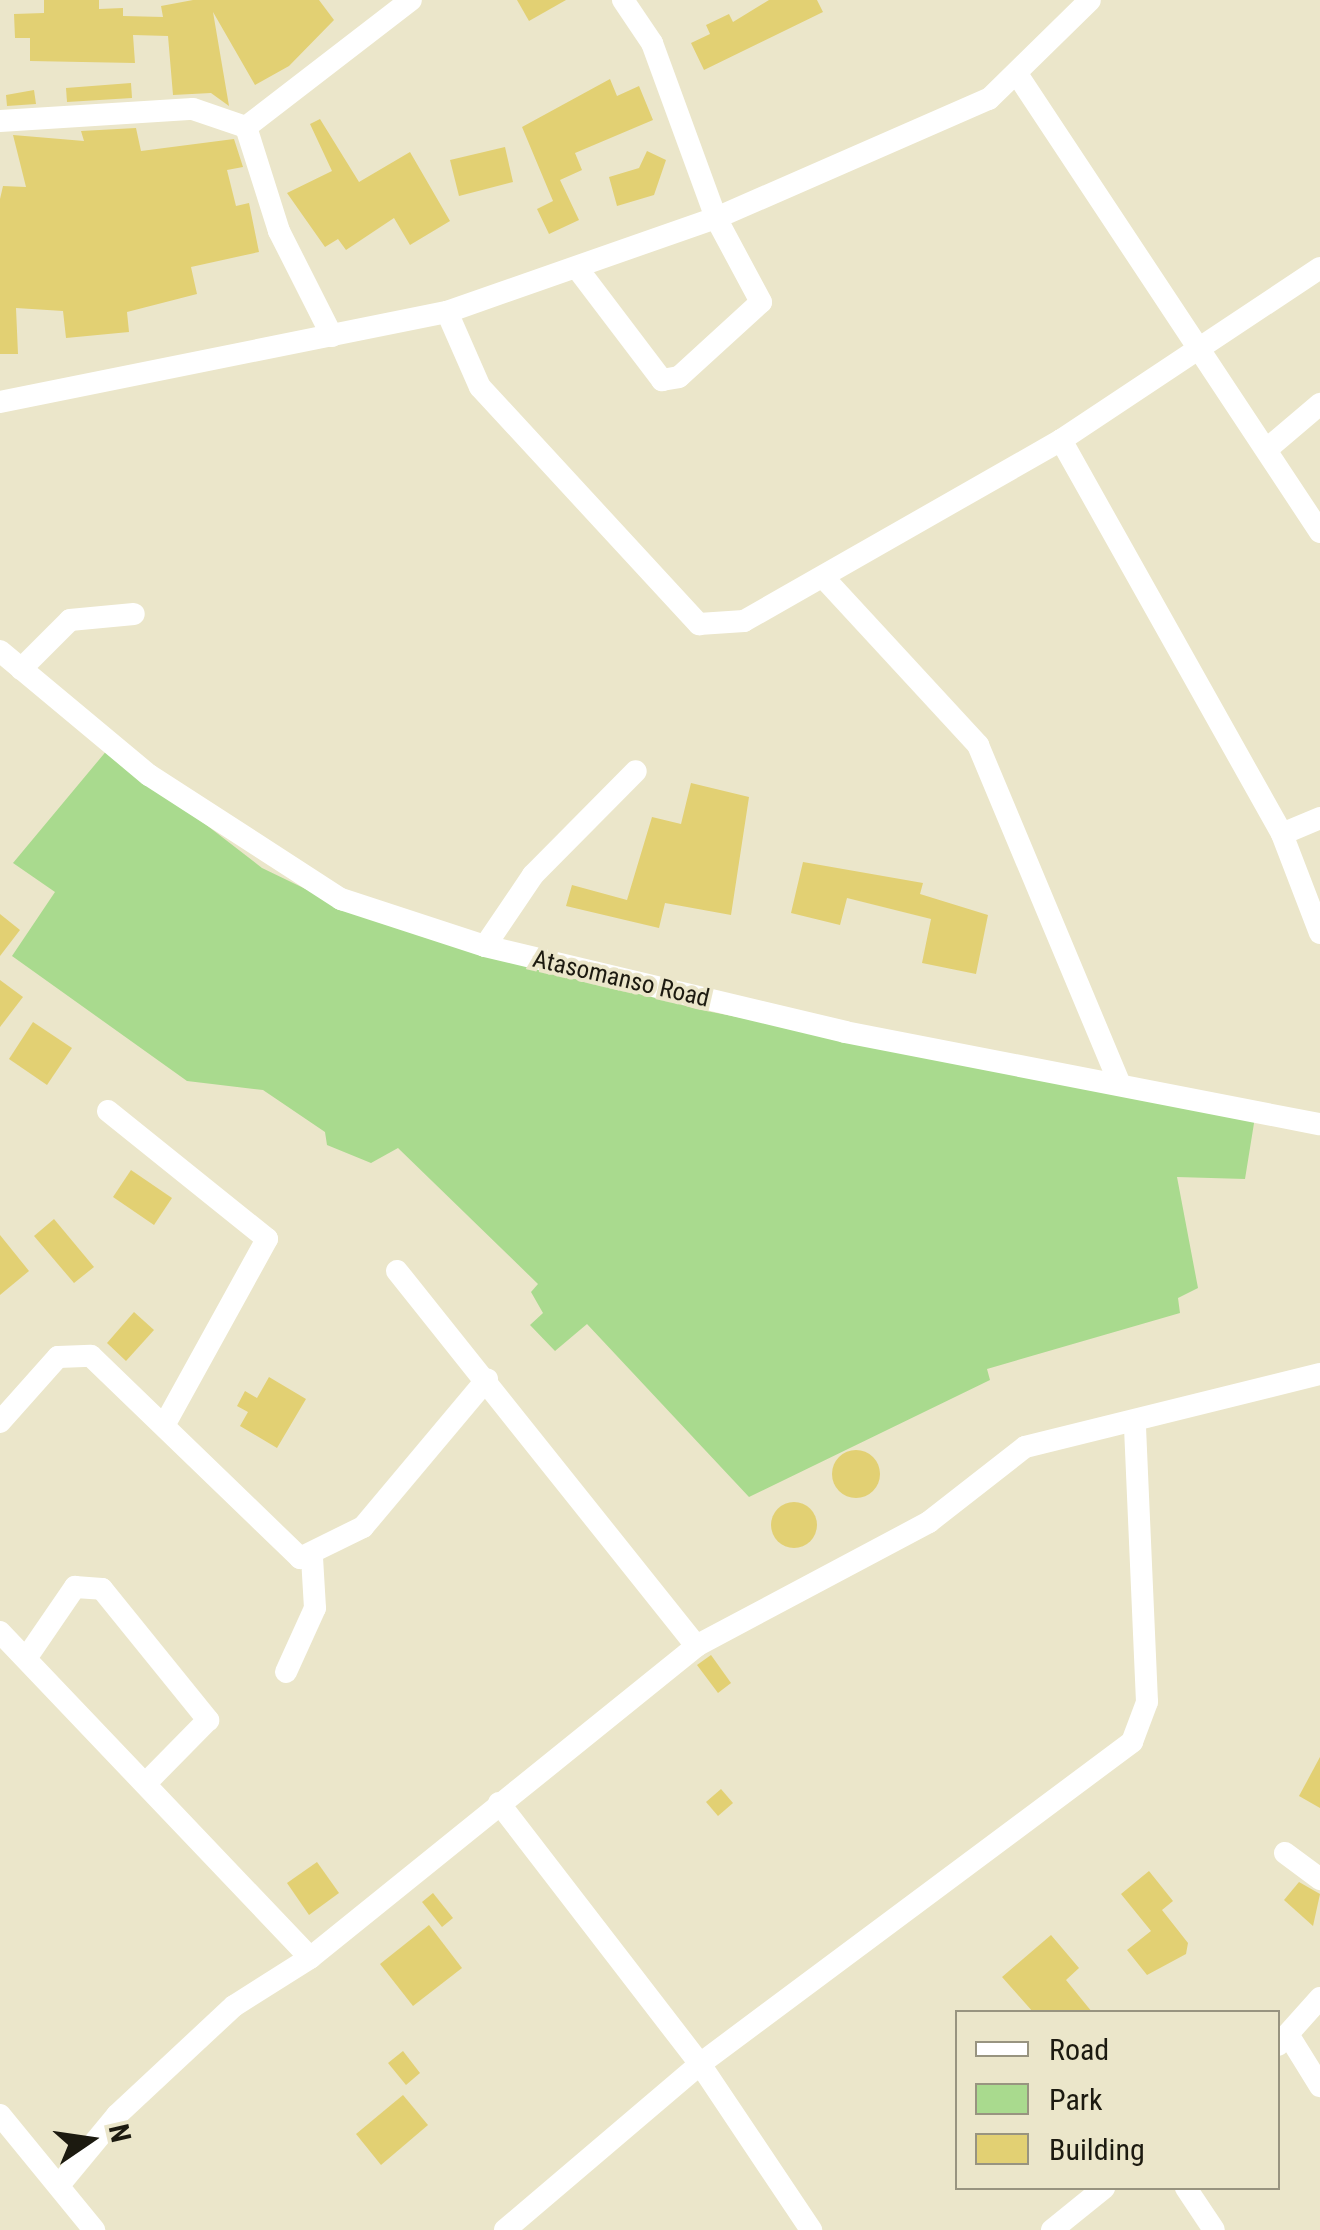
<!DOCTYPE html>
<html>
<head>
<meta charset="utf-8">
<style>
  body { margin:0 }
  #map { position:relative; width:1320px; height:2230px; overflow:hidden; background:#ebe6ca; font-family:"Roboto Condensed",sans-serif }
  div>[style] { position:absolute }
  .green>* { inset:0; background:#a9da8e }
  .building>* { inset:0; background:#e2d073 }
  .round { border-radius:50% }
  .minor>* { height:22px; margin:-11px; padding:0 11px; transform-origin:11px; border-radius:11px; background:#fff }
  span { translate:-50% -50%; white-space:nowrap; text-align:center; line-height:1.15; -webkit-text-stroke:8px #ebe6ca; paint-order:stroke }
  .street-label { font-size:25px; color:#1c1a10 }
  .legend { position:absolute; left:955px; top:2010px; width:325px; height:180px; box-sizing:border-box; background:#ebe6ca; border:2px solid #989480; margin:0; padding:12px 18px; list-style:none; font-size:30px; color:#1c1a10 }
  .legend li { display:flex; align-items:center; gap:20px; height:50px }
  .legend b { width:50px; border:2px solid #989480 }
  .north { position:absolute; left:40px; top:2090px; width:100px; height:100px; -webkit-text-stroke:8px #ebe6ca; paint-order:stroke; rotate:77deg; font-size:28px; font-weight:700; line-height:40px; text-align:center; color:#1c1a10 }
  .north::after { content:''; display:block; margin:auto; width:35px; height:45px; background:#1c1a10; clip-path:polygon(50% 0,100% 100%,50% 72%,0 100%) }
</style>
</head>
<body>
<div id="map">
  <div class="green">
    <div style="clip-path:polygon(108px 749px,262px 868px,345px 908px,696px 1009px,1255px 1117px,1245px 1179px,1177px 1177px,1198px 1288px,1178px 1298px,1180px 1313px,987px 1369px,990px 1380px,749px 1497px,587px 1324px,555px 1351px,530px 1325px,543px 1313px,531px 1292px,538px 1284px,398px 1148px,371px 1163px,327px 1145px,325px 1132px,263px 1090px,187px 1081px,12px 956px,55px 892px,13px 863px)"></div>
  </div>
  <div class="building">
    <div style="clip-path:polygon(44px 0,99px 0,99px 9px,123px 8px,123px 16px,163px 17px,161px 6px,193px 0,319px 0,334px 20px,289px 66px,255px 85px,213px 12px,229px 106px,211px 93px,173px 95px,168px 36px,133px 35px,135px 63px,30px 61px,30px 38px,15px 38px,14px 14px,44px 13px)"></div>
    <div style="clip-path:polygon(517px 0,566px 0,529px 21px)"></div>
    <div style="clip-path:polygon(769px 0,817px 0,823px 12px,704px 70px,691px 43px,710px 34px,706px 25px,729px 14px,733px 22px)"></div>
    <div style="clip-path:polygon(610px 79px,617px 96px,639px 86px,653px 120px,575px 153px,582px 170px,560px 180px,579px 220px,549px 234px,537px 209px,553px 201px,522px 127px)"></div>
    <div style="clip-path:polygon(131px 83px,132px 98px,67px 102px,66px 88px)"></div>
    <div style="clip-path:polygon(34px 90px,36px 104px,7px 106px,6px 95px)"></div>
    <div style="clip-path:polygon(320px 119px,359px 182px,410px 152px,450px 221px,410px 245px,394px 218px,346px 250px,338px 239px,325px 247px,287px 193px,332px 171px,310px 124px)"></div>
    <div style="clip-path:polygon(136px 128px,141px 151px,234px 139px,243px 167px,227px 170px,236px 206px,249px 203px,259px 252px,191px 267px,197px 294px,127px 312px,129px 332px,66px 338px,63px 311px,16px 308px,18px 354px,0 354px,0 199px,3px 186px,26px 187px,13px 135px,84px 141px,81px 131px)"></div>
    <div style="clip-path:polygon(505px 147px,513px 182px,459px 196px,450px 160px)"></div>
    <div style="clip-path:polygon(647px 151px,666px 160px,654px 195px,617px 206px,609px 177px,639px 168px)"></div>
    <div style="clip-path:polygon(691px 783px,749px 797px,731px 915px,665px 903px,659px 928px,566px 906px,572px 885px,627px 900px,652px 817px,681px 824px)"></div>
    <div style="clip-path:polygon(803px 862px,923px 883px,920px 894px,988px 915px,976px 974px,922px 963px,931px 919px,847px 898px,840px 925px,791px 913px)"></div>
    <div style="clip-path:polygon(0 914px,20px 930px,0 956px)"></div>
    <div style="clip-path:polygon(0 980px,23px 997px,0 1027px)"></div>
    <div style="clip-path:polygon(33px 1022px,72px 1048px,47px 1085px,9px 1059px)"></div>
    <div style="clip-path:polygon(131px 1170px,172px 1198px,154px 1225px,113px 1197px)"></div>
    <div style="clip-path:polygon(54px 1219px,94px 1267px,74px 1283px,34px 1236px)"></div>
    <div style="clip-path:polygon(0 1235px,29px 1271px,0 1295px)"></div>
    <div style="clip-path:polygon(134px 1312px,154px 1330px,126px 1361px,107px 1343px)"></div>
    <div style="clip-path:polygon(269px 1377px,306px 1399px,277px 1448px,240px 1426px,248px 1412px,237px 1406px,245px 1391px,257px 1398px)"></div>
    <div class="round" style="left:832px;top:1450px;width:48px;height:48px"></div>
    <div class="round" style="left:771px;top:1502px;width:46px;height:46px"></div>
    <div style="clip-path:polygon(711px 1655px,731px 1683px,718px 1693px,697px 1665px)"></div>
    <div style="clip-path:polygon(1320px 1757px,1320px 1808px,1299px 1796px)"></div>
    <div style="clip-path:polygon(721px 1789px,733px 1803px,718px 1816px,706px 1802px)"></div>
    <div style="clip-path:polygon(317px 1862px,339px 1893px,309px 1915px,287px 1883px)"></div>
    <div style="clip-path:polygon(1149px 1871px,1173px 1901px,1162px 1910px,1188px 1943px,1186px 1954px,1147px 1975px,1127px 1950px,1151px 1931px,1121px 1894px)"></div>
    <div style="clip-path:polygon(1299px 1882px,1320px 1894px,1313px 1926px,1284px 1900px)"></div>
    <div style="clip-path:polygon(433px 1893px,453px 1918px,442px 1927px,422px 1902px)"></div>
    <div style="clip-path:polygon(429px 1925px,462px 1968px,413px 2006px,380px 1964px)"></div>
    <div style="clip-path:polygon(1051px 1935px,1079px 1968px,1066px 1980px,1092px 2012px,1033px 2012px,1002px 1977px)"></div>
    <div style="clip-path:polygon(403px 2051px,420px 2073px,406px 2085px,388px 2063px)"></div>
    <div style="clip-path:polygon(403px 2095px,428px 2125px,381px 2165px,356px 2134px)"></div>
  </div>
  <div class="minor">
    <div style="left:1017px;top:74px;width:549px;rotate:56.51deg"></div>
    <div style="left:0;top:121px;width:193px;rotate:-3.6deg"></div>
    <div style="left:193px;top:109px;width:56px;rotate:18.8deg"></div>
    <div style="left:577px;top:268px;width:141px;rotate:52.8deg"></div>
    <div style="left:662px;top:380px;width:17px;rotate:-10deg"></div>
    <div style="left:679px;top:377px;width:111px;rotate:-42.4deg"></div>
    <div style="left:761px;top:302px;width:95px;rotate:-118.2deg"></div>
    <div style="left:716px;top:218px;width:186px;rotate:-110.1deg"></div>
    <div style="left:652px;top:43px;width:52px;rotate:-124deg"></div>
    <div style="left:1320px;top:268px;width:311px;rotate:146.4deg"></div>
    <div style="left:1061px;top:440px;width:452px;rotate:60.7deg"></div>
    <div style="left:1282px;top:834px;width:106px;rotate:69deg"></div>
    <div style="left:447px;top:312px;width:82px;rotate:66.3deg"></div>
    <div style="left:480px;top:387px;width:323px;rotate:47.3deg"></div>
    <div style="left:699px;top:624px;width:45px;rotate:-3.8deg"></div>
    <div style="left:744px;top:621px;width:365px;rotate:-29.7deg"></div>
    <div style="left:332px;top:336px;width:118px;rotate:-116.8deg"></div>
    <div style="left:279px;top:231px;width:109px;rotate:-107.6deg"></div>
    <div style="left:246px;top:127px;width:208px;rotate:-37.6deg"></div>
    <div style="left:0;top:402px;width:456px;rotate:-11.4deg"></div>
    <div style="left:447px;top:312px;width:285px;rotate:-19.3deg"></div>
    <div style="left:716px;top:218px;width:298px;rotate:-23.6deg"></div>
    <div style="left:989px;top:99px;width:141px;rotate:-44.4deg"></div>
    <div style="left:1267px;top:449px;width:70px;rotate:-40.3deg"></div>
    <div style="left:823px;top:577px;width:229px;rotate:47.3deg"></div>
    <div style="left:978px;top:745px;width:368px;rotate:67.3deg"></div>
    <div style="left:0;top:651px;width:194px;rotate:39.8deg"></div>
    <div style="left:149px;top:775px;width:229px;rotate:32.9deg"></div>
    <div style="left:341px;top:899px;width:151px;rotate:18.1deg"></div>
    <div style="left:485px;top:946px;width:370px;rotate:13.4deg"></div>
    <div style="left:845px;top:1032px;width:484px;rotate:11deg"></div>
    <div style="left:21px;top:669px;width:69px;rotate:-45deg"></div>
    <div style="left:70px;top:620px;width:64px;rotate:-5.4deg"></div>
    <div style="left:1282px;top:834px;width:41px;rotate:-22.8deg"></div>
    <div style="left:485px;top:946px;width:86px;rotate:-55.9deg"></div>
    <div style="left:533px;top:875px;width:146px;rotate:-45.3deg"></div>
    <div style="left:108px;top:1111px;width:204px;rotate:38.8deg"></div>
    <div style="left:267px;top:1239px;width:211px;rotate:118.9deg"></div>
    <div style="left:397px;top:1271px;width:480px;rotate:51.4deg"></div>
    <div style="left:0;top:1422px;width:87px;rotate:-48.3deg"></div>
    <div style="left:58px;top:1357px;width:33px;rotate:-2deg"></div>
    <div style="left:91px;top:1356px;width:291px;rotate:44deg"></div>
    <div style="left:300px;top:1558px;width:70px;rotate:-26.2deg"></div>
    <div style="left:363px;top:1527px;width:193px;rotate:-50deg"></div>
    <div style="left:0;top:1632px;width:450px;rotate:46.4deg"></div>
    <div style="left:27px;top:1657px;width:85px;rotate:-55.6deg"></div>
    <div style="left:75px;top:1587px;width:27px;rotate:4deg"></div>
    <div style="left:102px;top:1589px;width:169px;rotate:51deg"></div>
    <div style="left:208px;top:1720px;width:88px;rotate:134.5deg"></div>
    <div style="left:286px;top:1672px;width:70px;rotate:-65.6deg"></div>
    <div style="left:315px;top:1608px;width:51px;rotate:-93.4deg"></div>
    <div style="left:499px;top:1803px;width:329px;rotate:52.4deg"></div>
    <div style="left:700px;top:2064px;width:200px;rotate:56.2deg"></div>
    <div style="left:1285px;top:1853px;width:44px;rotate:36.6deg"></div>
    <div style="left:1289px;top:2036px;width:59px;rotate:58.2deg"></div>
    <div style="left:1278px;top:2045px;width:63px;rotate:-48.2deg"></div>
    <div style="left:0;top:2115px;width:149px;rotate:50.7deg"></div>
    <div style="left:60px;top:2184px;width:89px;rotate:-50.4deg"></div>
    <div style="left:117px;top:2115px;width:160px;rotate:-43deg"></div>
    <div style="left:234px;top:2006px;width:90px;rotate:-32.3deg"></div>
    <div style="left:310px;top:1958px;width:496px;rotate:-38.9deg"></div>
    <div style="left:696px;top:1646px;width:264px;rotate:-28deg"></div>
    <div style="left:929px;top:1522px;width:122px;rotate:-38deg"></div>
    <div style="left:1025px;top:1447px;width:304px;rotate:-13.9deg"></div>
    <div style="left:1186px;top:2188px;width:50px;rotate:56.3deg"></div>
    <div style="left:505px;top:2230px;width:256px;rotate:-40.4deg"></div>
    <div style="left:700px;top:2064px;width:539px;rotate:-36.7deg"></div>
    <div style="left:1132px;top:1742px;width:43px;rotate:-69.4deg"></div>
    <div style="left:1147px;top:1702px;width:279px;rotate:-92.5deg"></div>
    <div style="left:1052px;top:2230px;width:67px;rotate:-38.9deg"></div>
  </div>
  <div class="street-label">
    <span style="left:621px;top:979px;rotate:13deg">Atasomanso Road</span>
  </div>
  <ul class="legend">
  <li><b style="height:12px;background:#fff"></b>Road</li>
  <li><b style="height:28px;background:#a9da8e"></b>Park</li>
  <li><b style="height:28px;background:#e2d073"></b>Building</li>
  </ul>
  <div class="north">N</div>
</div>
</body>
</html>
